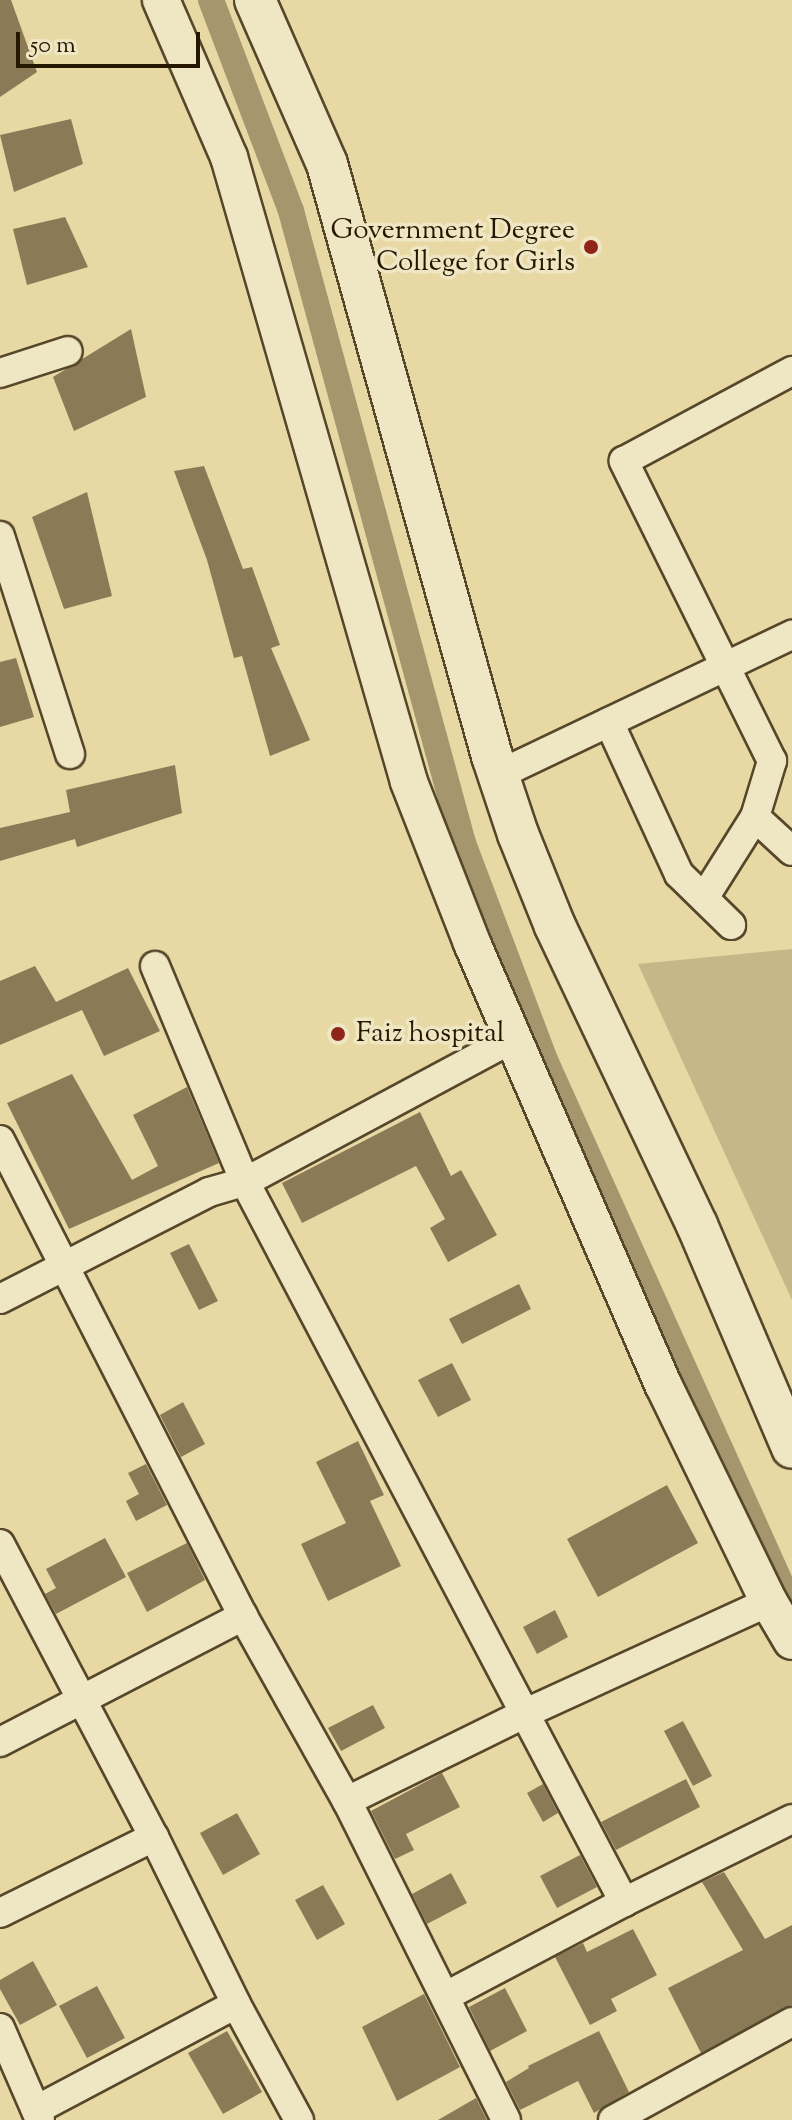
<!DOCTYPE html>
<html>
<head>
<meta charset="utf-8">
<style>
  body { margin:0 }
  #map { position:relative; width:792px; height:2120px; overflow:hidden; background:#e7d8a4; font-family:"Sorts Mill Goudy",serif }
  div>[style] { position:absolute }
  .green>* { inset:0; background:#c6b788 }
  .canal>* { height:26px; margin:-13px; padding:0 13px; transform-origin:13px; border-radius:13px; background:#a5966d }
  .building>* { inset:0; background:#8a7b56 }
  .roads { filter:drop-shadow(2px 0 #56472a) drop-shadow(-2px 0 #56472a) drop-shadow(0 2px #56472a) drop-shadow(0 -2px #56472a) }
  .minor>* { height:28px; margin:-14px; padding:0 14px; transform-origin:14px; border-radius:14px; background:#efe6c4 }
  .tertiary>* { height:36px; margin:-18px; padding:0 18px; transform-origin:18px; border-radius:18px; background:#efe6c4 }
  .secondary>* { height:40px; margin:-20px; padding:0 20px; transform-origin:20px; border-radius:20px; background:#efe6c4 }
  .dots>* { width:22px; height:22px; translate:-50% -50%; box-sizing:border-box; border:4px solid #efe6c4; border-radius:50% }
  span { translate:-50% -50%; white-space:nowrap; text-align:center; line-height:1.15; -webkit-text-stroke:7px #efe6c4; paint-order:stroke }
  .poi-label { font-size:28px; color:#261701 }
  .right { translate:-100% -50%; text-align:right }
  .left { translate:0 -50%; text-align:left }
  .scale { position:absolute; left:16px; top:32px; width:184px; height:36px; box-sizing:border-box; border:4px solid #261701; border-top:0; padding-left:10px; font-size:24px; line-height:28px; white-space:nowrap; color:#261701; -webkit-text-stroke:6px #efe6c4; paint-order:stroke }
</style>
</head>
<body>
<div id="map">
  <div class="green">
    <div style="clip-path:polygon(792px 949px,792px 1300px,638px 964px)"></div>
  </div>
  <div class="canal">
    <div style="left:211px;top:0;width:226px;rotate:69.2deg"></div>
    <div style="left:291px;top:211px;width:655px;rotate:74.78deg"></div>
    <div style="left:463px;top:843px;width:232px;rotate:69.3deg"></div>
    <div style="left:545px;top:1060px;width:601px;rotate:65.74deg"></div>
  </div>
  <div class="building">
    <div style="clip-path:polygon(0 0,11px 0,37px 72px,0 97px)"></div>
    <div style="clip-path:polygon(71px 119px,83px 164px,14px 192px,0 135px)"></div>
    <div style="clip-path:polygon(65px 217px,88px 267px,27px 285px,13px 229px)"></div>
    <div style="clip-path:polygon(131px 329px,146px 397px,74px 431px,53px 377px)"></div>
    <div style="clip-path:polygon(204px 466px,243px 569px,252px 567px,280px 645px,271px 648px,310px 740px,270px 756px,242px 656px,234px 658px,207px 560px,174px 471px)"></div>
    <div style="clip-path:polygon(87px 492px,112px 596px,64px 609px,32px 517px)"></div>
    <div style="clip-path:polygon(16px 658px,34px 717px,0 727px,0 662px)"></div>
    <div style="clip-path:polygon(175px 765px,182px 813px,77px 847px,75px 839px,0 861px,0 828px,70px 812px,66px 790px)"></div>
    <div style="clip-path:polygon(35px 966px,56px 1002px,128px 968px,160px 1031px,104px 1056px,82px 1010px,0 1045px,0 981px)"></div>
    <div style="clip-path:polygon(72px 1074px,132px 1180px,158px 1166px,133px 1115px,187px 1087px,219px 1163px,69px 1229px,7px 1103px)"></div>
    <div style="clip-path:polygon(420px 1112px,451px 1176px,461px 1170px,497px 1235px,448px 1262px,430px 1228px,445px 1219px,416px 1166px,302px 1223px,282px 1183px)"></div>
    <div style="clip-path:polygon(189px 1244px,218px 1301px,199px 1310px,170px 1253px)"></div>
    <div style="clip-path:polygon(519px 1284px,531px 1309px,462px 1344px,449px 1319px)"></div>
    <div style="clip-path:polygon(452px 1363px,471px 1400px,438px 1417px,418px 1380px)"></div>
    <div style="clip-path:polygon(183px 1402px,205px 1444px,181px 1457px,160px 1415px)"></div>
    <div style="clip-path:polygon(358px 1441px,384px 1495px,370px 1501px,401px 1566px,328px 1601px,301px 1544px,346px 1523px,316px 1462px)"></div>
    <div style="clip-path:polygon(146px 1464px,167px 1505px,136px 1521px,126px 1501px,139px 1494px,128px 1473px)"></div>
    <div style="clip-path:polygon(667px 1485px,698px 1543px,598px 1597px,567px 1539px)"></div>
    <div style="clip-path:polygon(105px 1538px,126px 1577px,56px 1614px,45px 1594px,56px 1588px,46px 1569px)"></div>
    <div style="clip-path:polygon(187px 1543px,205px 1580px,147px 1612px,127px 1573px)"></div>
    <div style="clip-path:polygon(555px 1610px,568px 1637px,537px 1654px,523px 1627px)"></div>
    <div style="clip-path:polygon(373px 1705px,385px 1728px,341px 1751px,328px 1728px)"></div>
    <div style="clip-path:polygon(683px 1721px,712px 1776px,693px 1786px,664px 1731px)"></div>
    <div style="clip-path:polygon(442px 1773px,460px 1807px,406px 1834px,414px 1850px,395px 1859px,371px 1811px)"></div>
    <div style="clip-path:polygon(686px 1779px,700px 1807px,616px 1850px,601px 1822px)"></div>
    <div style="clip-path:polygon(543px 1784px,558px 1813px,543px 1822px,527px 1793px)"></div>
    <div style="clip-path:polygon(237px 1813px,260px 1854px,223px 1875px,200px 1833px)"></div>
    <div style="clip-path:polygon(580px 1855px,597px 1887px,557px 1908px,540px 1876px)"></div>
    <div style="clip-path:polygon(724px 1872px,765px 1939px,792px 1925px,792px 2005px,701px 2053px,668px 1988px,743px 1950px,702px 1882px)"></div>
    <div style="clip-path:polygon(451px 1873px,467px 1903px,427px 1924px,412px 1894px)"></div>
    <div style="clip-path:polygon(323px 1885px,345px 1924px,317px 1940px,295px 1900px)"></div>
    <div style="clip-path:polygon(633px 1929px,657px 1975px,611px 1999px,617px 2011px,590px 2025px,555px 1957px,583px 1943px,587px 1952px)"></div>
    <div style="clip-path:polygon(33px 1961px,57px 2005px,20px 2025px,0 1989px,0 1980px)"></div>
    <div style="clip-path:polygon(97px 1986px,125px 2038px,87px 2058px,59px 2006px)"></div>
    <div style="clip-path:polygon(505px 1988px,527px 2031px,490px 2051px,469px 2007px)"></div>
    <div style="clip-path:polygon(424px 1994px,460px 2067px,397px 2101px,362px 2027px)"></div>
    <div style="clip-path:polygon(227px 2031px,262px 2092px,223px 2114px,188px 2053px)"></div>
    <div style="clip-path:polygon(599px 2031px,629px 2092px,594px 2113px,578px 2081px,520px 2110px,506px 2082px,529px 2068px,528px 2066px)"></div>
    <div style="clip-path:polygon(476px 2098px,487px 2120px,438px 2120px)"></div>
  </div>
  <div class="roads">
    <div class="minor">
      <div style="left:0;top:373px;width:71px;rotate:-17.9deg"></div>
      <div style="left:0;top:536px;width:229px;rotate:72.2deg"></div>
      <div style="left:609px;top:722px;width:167px;rotate:65.3deg"></div>
      <div style="left:679px;top:874px;width:73px;rotate:44.4deg"></div>
      <div style="left:498px;top:775px;width:326px;rotate:-25.5deg"></div>
      <div style="left:755px;top:817px;width:50px;rotate:42.6deg"></div>
      <div style="left:704px;top:898px;width:96px;rotate:-57.8deg"></div>
      <div style="left:755px;top:817px;width:59px;rotate:-73.1deg"></div>
      <div style="left:772px;top:761px;width:335px;rotate:-116.3deg"></div>
      <div style="left:624px;top:461px;width:191px;rotate:-28.2deg"></div>
      <div style="left:155px;top:966px;width:234px;rotate:67.4deg"></div>
      <div style="left:245px;top:1182px;width:304px;rotate:-28.2deg"></div>
      <div style="left:0;top:1140px;width:534px;rotate:62.96deg"></div>
      <div style="left:243px;top:1616px;width:212px;rotate:60.7deg"></div>
      <div style="left:347px;top:1801px;width:356px;rotate:63.5deg"></div>
      <div style="left:0;top:1299px;width:235px;rotate:-27.1deg"></div>
      <div style="left:209px;top:1192px;width:37px;rotate:-16deg"></div>
      <div style="left:245px;top:1182px;width:814px;rotate:62.24deg"></div>
      <div style="left:0;top:1544px;width:331px;rotate:62.3deg"></div>
      <div style="left:154px;top:1837px;width:186px;rotate:63.8deg"></div>
      <div style="left:236px;top:2004px;width:132px;rotate:61.5deg"></div>
      <div style="left:0;top:1742px;width:274px;rotate:-27.4deg"></div>
      <div style="left:347px;top:1801px;width:199px;rotate:-26.2deg"></div>
      <div style="left:526px;top:1713px;width:267px;rotate:-24.6deg"></div>
      <div style="left:0;top:1913px;width:172px;rotate:-26.3deg"></div>
      <div style="left:446px;top:1996px;width:201px;rotate:-27.8deg"></div>
      <div style="left:624px;top:1902px;width:187px;rotate:-26.3deg"></div>
      <div style="left:0;top:2028px;width:100px;rotate:66.5deg"></div>
      <div style="left:36px;top:2110px;width:226px;rotate:-27.9deg"></div>
      <div style="left:613px;top:2120px;width:204px;rotate:-28.7deg"></div>
    </div>
    <div class="tertiary">
      <div style="left:161px;top:0;width:171px;rotate:66.6deg"></div>
      <div style="left:229px;top:157px;width:650px;rotate:73.93deg"></div>
      <div style="left:409px;top:782px;width:173px;rotate:68.6deg"></div>
      <div style="left:472px;top:943px;width:481px;rotate:66.6deg"></div>
      <div style="left:663px;top:1384px;width:242px;rotate:64.1deg"></div>
      <div style="left:769px;top:1602px;width:45px;rotate:59.5deg"></div>
    </div>
    <div class="secondary">
      <div style="left:255px;top:0;width:179px;rotate:66.3deg"></div>
      <div style="left:327px;top:164px;width:615px;rotate:74.43deg"></div>
      <div style="left:492px;top:756px;width:82px;rotate:71.6deg"></div>
      <div style="left:518px;top:834px;width:99px;rotate:68.1deg"></div>
      <div style="left:555px;top:926px;width:331px;rotate:64.6deg"></div>
      <div style="left:697px;top:1225px;width:242px;rotate:66.9deg"></div>
    </div>
  </div>
  <div class="dots">
    <div style="left:591px;top:247px;background:#8f2418"></div>
    <div style="left:338px;top:1034px;background:#8f2418"></div>
  </div>
  <div class="poi-label">
    <span class="right" style="left:575px;top:247px">Government Degree<br>College for Girls</span>
    <span class="left" style="left:356px;top:1034px">Faiz hospital</span>
  </div>
  <div class="scale">50 m</div>
</div>
</body>
</html>
